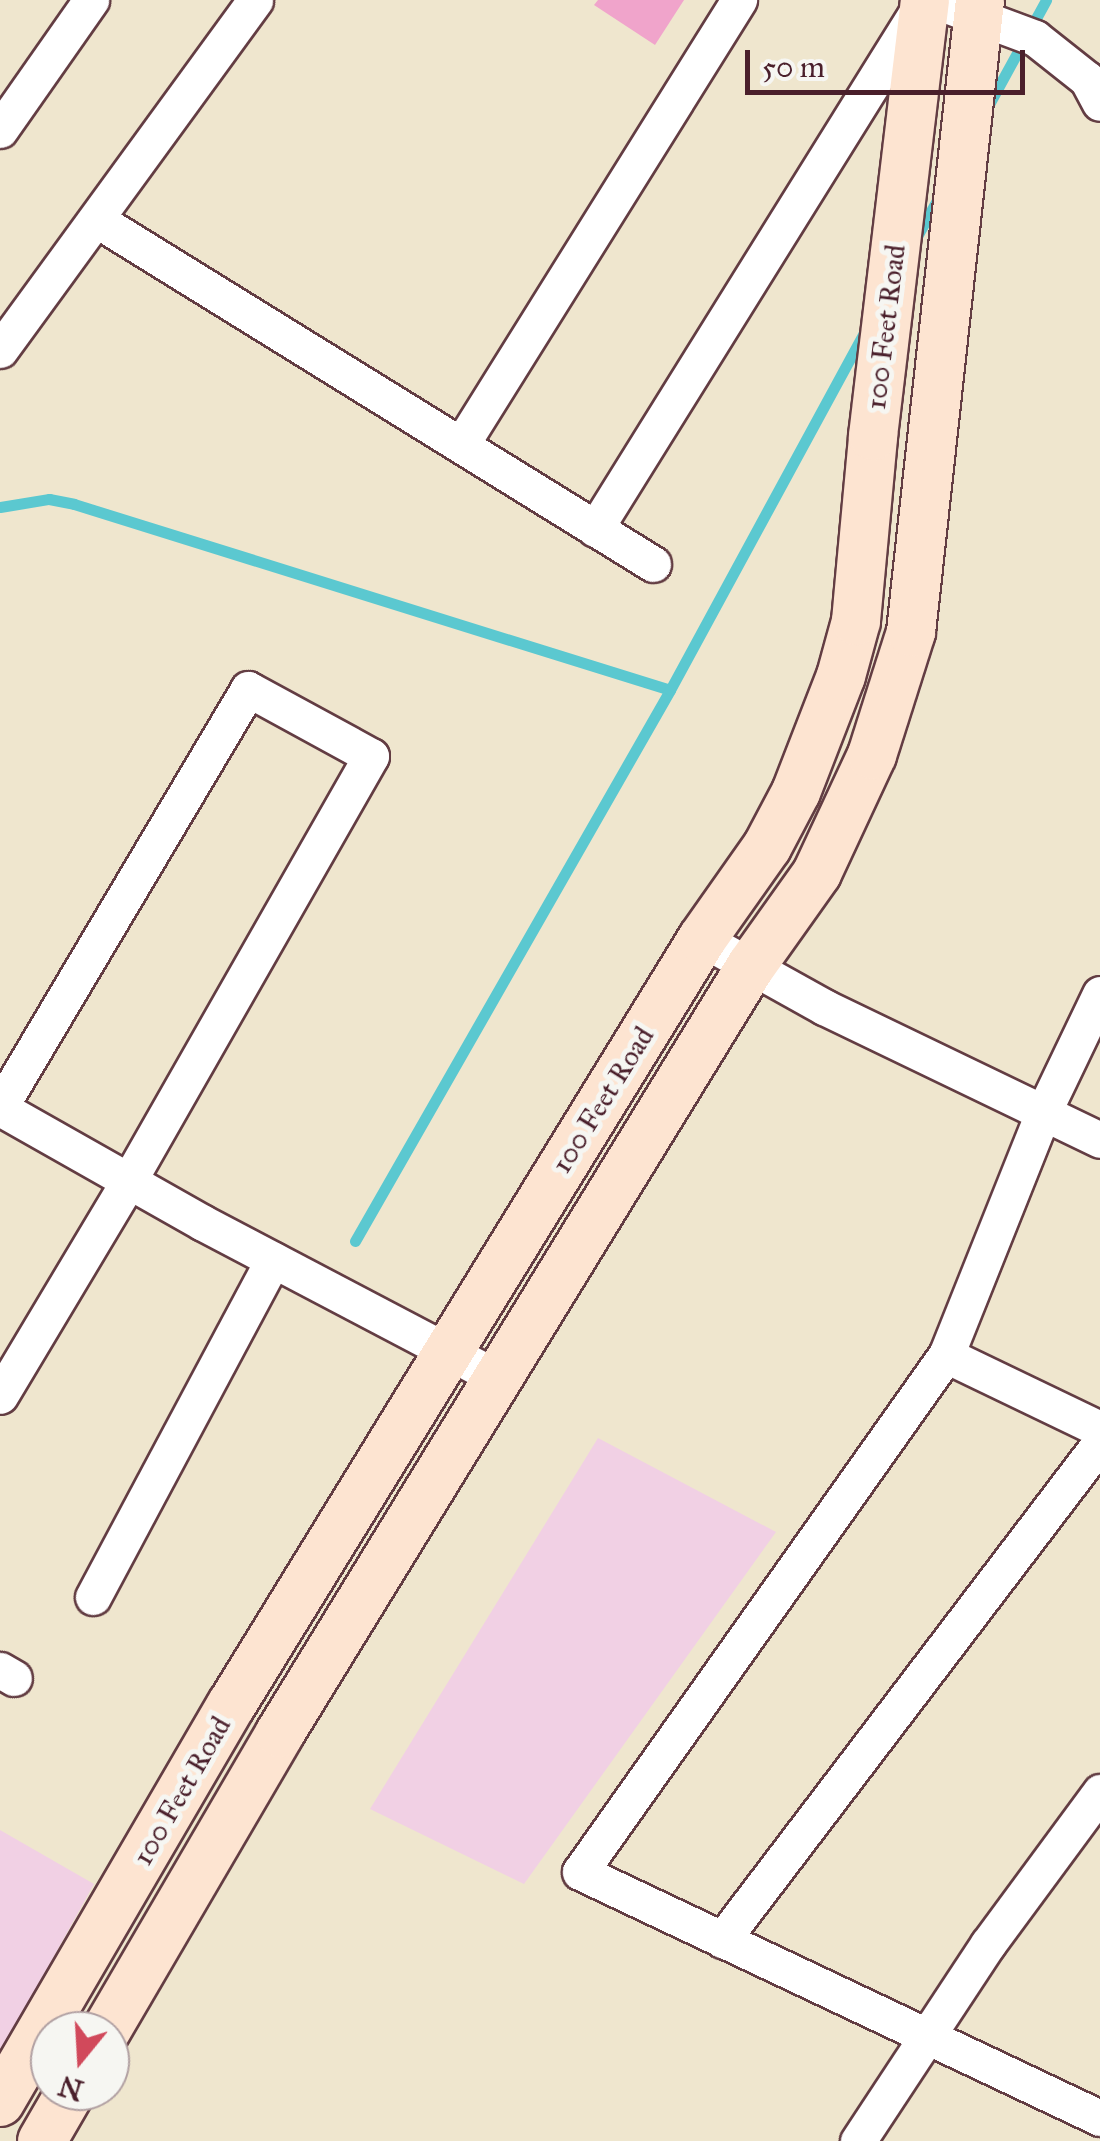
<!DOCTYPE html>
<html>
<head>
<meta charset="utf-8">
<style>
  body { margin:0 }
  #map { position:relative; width:1100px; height:2141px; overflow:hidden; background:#efe6ce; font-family:"IM FELL Great Primer",serif }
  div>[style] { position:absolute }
  .built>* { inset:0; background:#f1d0e4 }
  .stream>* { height:11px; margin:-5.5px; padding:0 5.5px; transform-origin:5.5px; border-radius:5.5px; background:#5bc8d0 }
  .building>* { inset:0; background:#f0a4cb }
  .roads { filter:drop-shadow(2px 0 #633d43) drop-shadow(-2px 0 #633d43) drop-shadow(0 2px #633d43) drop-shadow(0 -2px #633d43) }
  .street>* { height:35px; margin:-17.5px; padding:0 17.5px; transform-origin:17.5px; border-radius:17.5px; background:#fff }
  .secondary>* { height:48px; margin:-24px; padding:0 24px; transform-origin:24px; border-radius:24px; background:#fde4d1 }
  span { translate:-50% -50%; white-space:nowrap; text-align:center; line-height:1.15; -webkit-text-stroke:10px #f6f6f2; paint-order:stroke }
  .street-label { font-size:28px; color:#4a1f2b }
  .north { position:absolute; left:30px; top:2011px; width:100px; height:100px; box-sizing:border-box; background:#f6f6f2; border:2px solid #b1a0a2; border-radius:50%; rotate:198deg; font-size:28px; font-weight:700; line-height:40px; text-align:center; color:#4a1f2b }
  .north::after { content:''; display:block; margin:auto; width:35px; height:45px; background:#d1495b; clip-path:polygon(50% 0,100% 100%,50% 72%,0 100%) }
  .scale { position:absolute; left:745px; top:50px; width:280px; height:45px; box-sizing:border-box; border:5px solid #4a1f2b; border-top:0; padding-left:12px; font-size:30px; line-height:35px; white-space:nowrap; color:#4a1f2b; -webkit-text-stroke:8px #f6f6f2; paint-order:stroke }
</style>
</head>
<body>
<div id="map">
  <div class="built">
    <div style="clip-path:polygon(598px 1438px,776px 1532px,524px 1884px,370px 1809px)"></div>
    <div style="clip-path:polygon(0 1830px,94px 1884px,0 2054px)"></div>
  </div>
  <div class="stream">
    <div style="left:988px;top:106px;width:121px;rotate:-61.3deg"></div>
    <div style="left:916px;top:238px;width:51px;rotate:-60.9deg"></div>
    <div style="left:0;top:507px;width:50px;rotate:-9.3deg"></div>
    <div style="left:49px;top:499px;width:25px;rotate:11deg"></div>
    <div style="left:74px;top:504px;width:624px;rotate:17.33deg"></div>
    <div style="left:355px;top:1241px;width:635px;rotate:-60.24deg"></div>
    <div style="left:670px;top:690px;width:411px;rotate:-61.5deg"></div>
  </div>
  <div class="building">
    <div style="clip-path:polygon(598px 0,684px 0,655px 45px,594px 5px)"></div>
  </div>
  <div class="roads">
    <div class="street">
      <div style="left:933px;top:0;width:109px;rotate:20.4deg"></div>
      <div style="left:1035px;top:38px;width:66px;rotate:38.3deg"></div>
      <div style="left:1087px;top:79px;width:27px;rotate:62deg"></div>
      <div style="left:0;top:130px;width:159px;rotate:-55deg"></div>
      <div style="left:102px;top:223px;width:648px;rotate:31.75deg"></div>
      <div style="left:0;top:350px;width:433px;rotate:-53.9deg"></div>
      <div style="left:461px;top:445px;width:525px;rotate:-58.01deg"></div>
      <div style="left:595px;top:529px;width:615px;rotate:-58.09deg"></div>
      <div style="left:702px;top:939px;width:140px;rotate:29.1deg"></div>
      <div style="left:824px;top:1007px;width:306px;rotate:25.7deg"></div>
      <div style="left:1100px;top:994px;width:132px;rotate:115.6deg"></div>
      <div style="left:1043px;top:1113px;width:261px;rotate:111.8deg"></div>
      <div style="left:946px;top:1355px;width:633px;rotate:125.3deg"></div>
      <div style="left:580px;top:1872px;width:575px;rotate:25.32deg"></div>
      <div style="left:0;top:1107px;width:486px;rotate:-59.3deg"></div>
      <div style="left:248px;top:689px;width:140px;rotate:28.6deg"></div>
      <div style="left:371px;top:756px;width:490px;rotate:119.7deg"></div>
      <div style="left:128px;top:1182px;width:249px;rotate:120.9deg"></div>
      <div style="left:0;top:1108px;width:233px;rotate:29.5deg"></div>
      <div style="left:203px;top:1223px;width:333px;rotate:27.7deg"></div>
      <div style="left:946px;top:1355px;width:171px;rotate:25.7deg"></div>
      <div style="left:93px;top:1597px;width:382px;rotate:-61.9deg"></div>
      <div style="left:0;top:1670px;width:16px;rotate:30deg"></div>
      <div style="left:722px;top:1940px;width:624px;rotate:-52.74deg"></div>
      <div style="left:858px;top:2141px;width:236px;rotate:-56.6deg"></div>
      <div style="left:988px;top:1944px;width:189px;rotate:-53.6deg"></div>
    </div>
    <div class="secondary">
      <div style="left:106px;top:2031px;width:345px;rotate:-59.7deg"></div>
      <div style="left:280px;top:1733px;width:900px;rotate:-58.45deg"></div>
      <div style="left:751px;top:966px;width:114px;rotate:-54.6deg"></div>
      <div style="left:817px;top:873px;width:130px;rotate:-65deg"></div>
      <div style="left:872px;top:755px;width:129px;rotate:-72.4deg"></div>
      <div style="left:911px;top:632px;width:636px;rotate:-83.77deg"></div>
      <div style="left:0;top:2102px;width:461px;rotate:-59.8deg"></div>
      <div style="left:232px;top:1704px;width:898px;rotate:-58.43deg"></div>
      <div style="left:702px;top:939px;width:113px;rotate:-54.8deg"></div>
      <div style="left:767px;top:847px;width:62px;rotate:-62.2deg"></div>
      <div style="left:796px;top:792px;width:124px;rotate:-68.8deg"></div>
      <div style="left:841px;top:676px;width:57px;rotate:-74.7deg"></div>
      <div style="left:856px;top:621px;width:186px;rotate:-84.7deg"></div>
      <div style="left:873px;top:436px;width:439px;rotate:-83.2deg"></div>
      <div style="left:42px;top:2141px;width:58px;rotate:-59.9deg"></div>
    </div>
  </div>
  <div class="street-label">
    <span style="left:886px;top:327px;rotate:-83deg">100 Feet Road</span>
    <span style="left:603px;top:1100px;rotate:-58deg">100 Feet Road</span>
    <span style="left:182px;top:1791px;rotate:-60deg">100 Feet Road</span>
  </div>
  <div class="north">N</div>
  <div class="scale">50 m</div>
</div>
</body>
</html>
